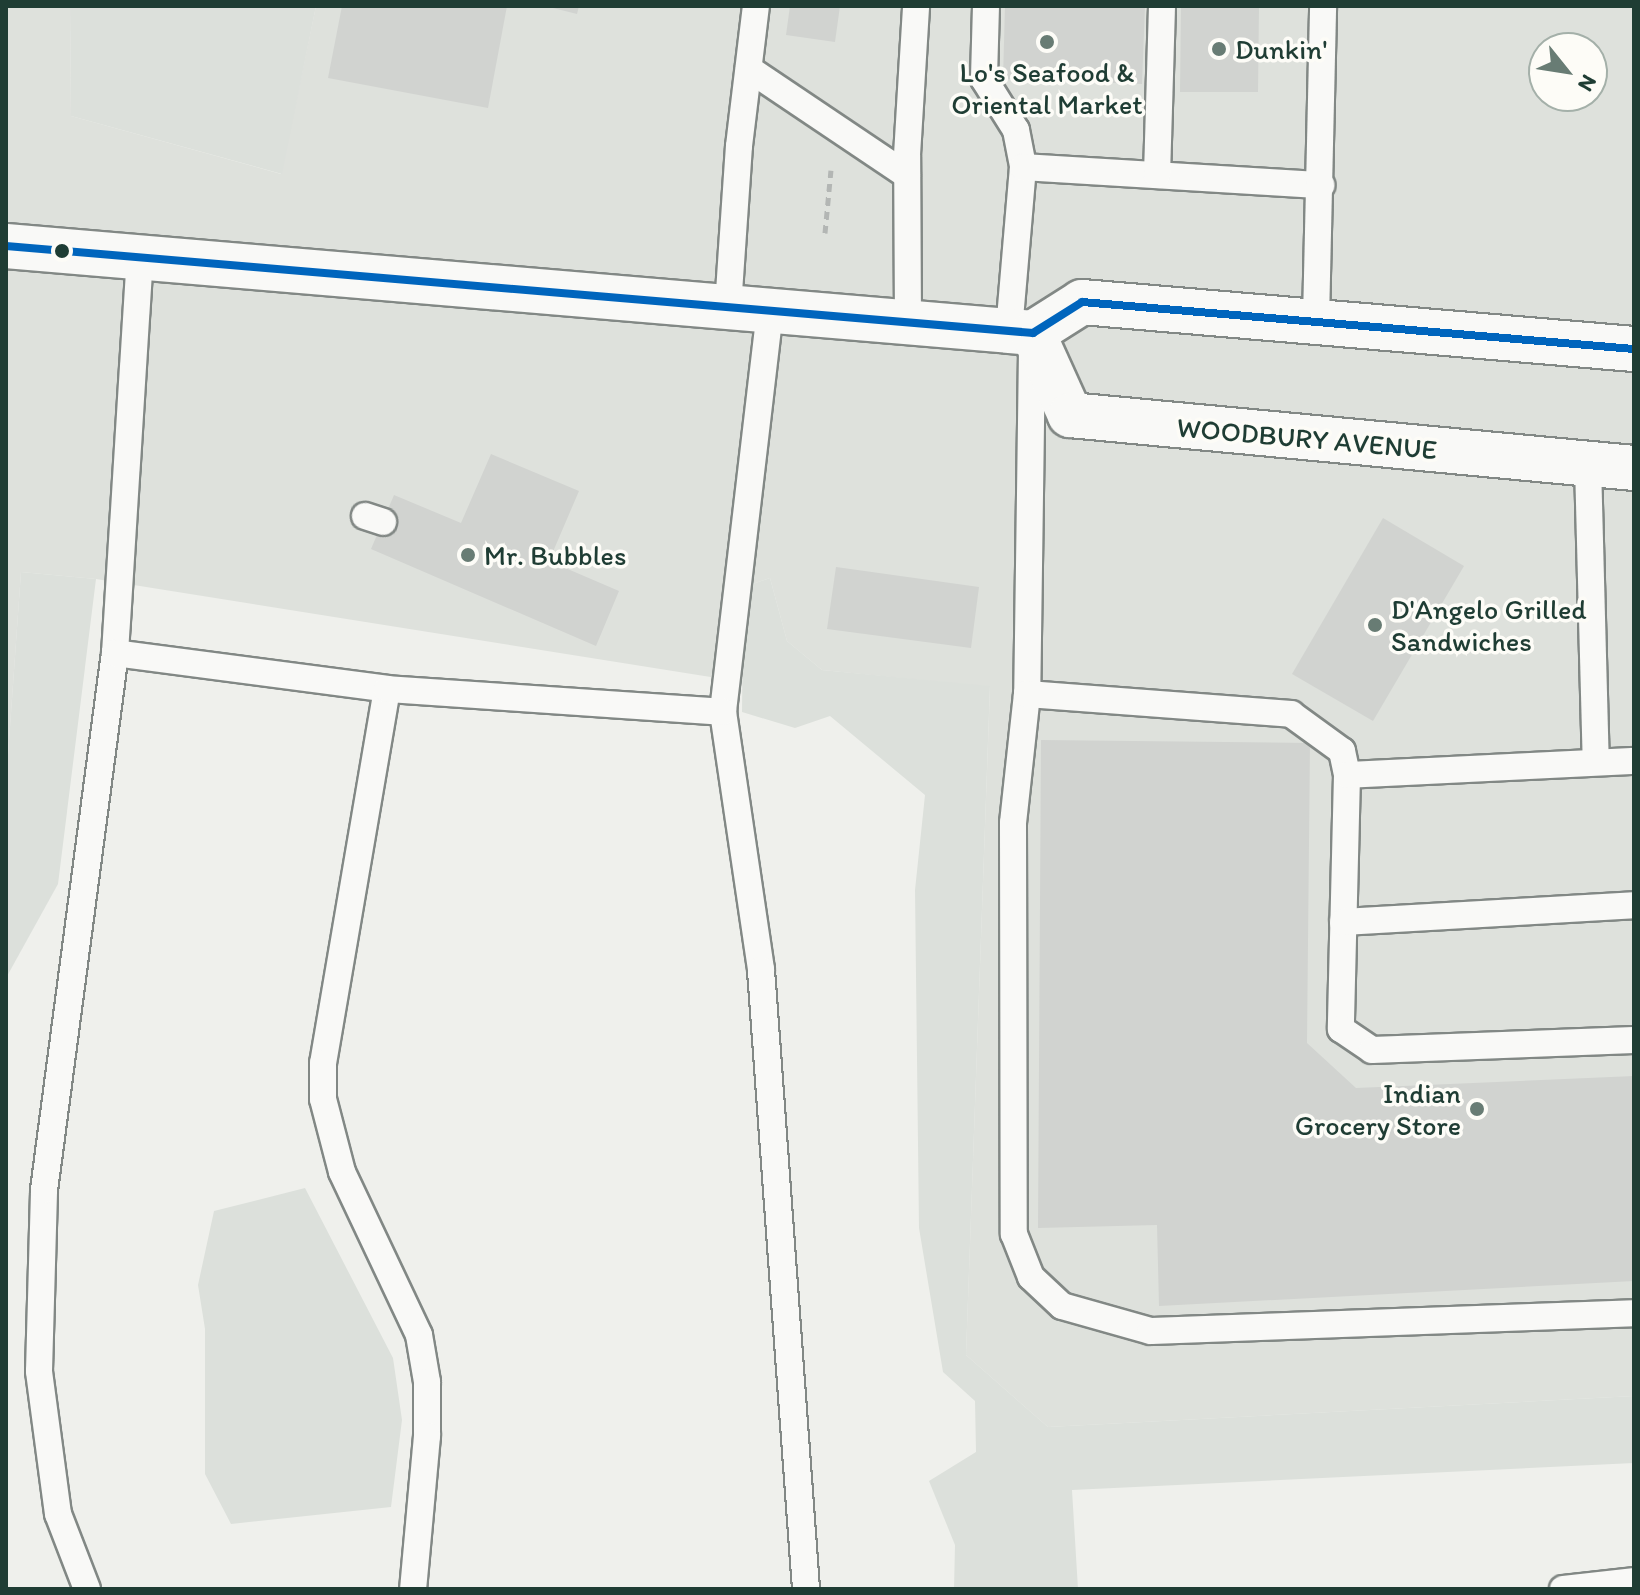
<!DOCTYPE html>
<html>
<head>
<meta charset="utf-8">
<style>
  body { margin:0 }
  #map { position:relative; width:1640px; height:1595px; overflow:hidden; background:#eff0ec; font-family:Itim,sans-serif }
  div>[style] { position:absolute }
  .built>* { inset:0; background:#dee1dc }
  .green>* { inset:0; background:#dce0db }
  .building>* { inset:0; background:#d1d3d0 }
  .path>* { height:5px; margin-top:-2.5px; transform-origin:0; background:repeating-linear-gradient(90deg,#b3b6b4 0 8px,transparent 0 14px) }
  .roads { filter:drop-shadow(2px 0 #828885) drop-shadow(-2px 0 #828885) drop-shadow(0 2px #828885) drop-shadow(0 -2px #828885) }
  .lane>* { height:26px; margin:-13px; padding:0 13px; transform-origin:13px; border-radius:13px; background:#f9f9f7 }
  .secondary>* { height:44px; margin:-22px; padding:0 22px; transform-origin:22px; border-radius:22px; background:#f9f9f7 }
  .bus-1>* { height:8px; margin:-4px; padding:0 4px; transform-origin:4px; border-radius:4px; background:#0065bd }
  .dots>* { width:22px; height:22px; translate:-50% -50%; box-sizing:border-box; border:4px solid #fdfcf7; border-radius:50% }
  span { translate:-50% -50%; white-space:nowrap; text-align:center; line-height:1.15; -webkit-text-stroke:7px #fdfcf7; paint-order:stroke }
  .poi-label { font-size:28px; color:#1f3d34 }
  .left { translate:0 -50%; text-align:left }
  .right { translate:-100% -50%; text-align:right }
  .street-label { font-size:28px; color:#1f3d34 }
  .frame { position:absolute; inset:0; border:8px solid #1f3d34; pointer-events:none }
  .north { position:absolute; left:1528px; top:32px; width:80px; height:80px; box-sizing:border-box; background:#fdfcf7; border:2px solid #a4b0a9; border-radius:50%; rotate:120deg; font-size:22px; font-weight:700; line-height:32px; text-align:center; color:#1f3d34 }
  .north::after { content:''; display:block; margin:auto; width:28px; height:36px; background:#687c74; clip-path:polygon(50% 0,100% 100%,50% 72%,0 100%) }
</style>
</head>
<body>
<div id="map">
  <div class="built">
    <div style="clip-path:polygon(evenodd,6px 6px,70px 6px,71px 116px,281px 174px,316px 6px,1634px 6px,1634px 1396px,1048px 1427px,966px 1355px,990px 687px,822px 670px,787px 641px,770px 578px,747px 586px,742px 682px,96px 579px,21px 572px,6px 783px,6px 6px,1544px 48px,1592px 48px,1592px 96px,1544px 96px,1544px 48px)"></div>
  </div>
  <div class="green">
    <div style="clip-path:polygon(70px 6px,316px 6px,282px 174px,71px 116px)"></div>
    <div style="clip-path:polygon(21px 572px,96px 579px,58px 884px,6px 978px,6px 783px)"></div>
    <div style="clip-path:polygon(770px 578px,787px 641px,822px 670px,990px 686px,966px 1355px,1048px 1427px,1634px 1396px,1634px 1463px,1072px 1490px,1078px 1589px,954px 1589px,955px 1545px,929px 1481px,976px 1452px,975px 1401px,943px 1372px,919px 1228px,915px 890px,925px 795px,830px 716px,795px 728px,742px 712px,743px 607px,747px 586px)"></div>
    <div style="clip-path:polygon(305px 1188px,393px 1358px,402px 1420px,391px 1507px,231px 1524px,205px 1474px,205px 1329px,198px 1285px,214px 1211px)"></div>
  </div>
  <div class="building">
    <div style="clip-path:polygon(342px 6px,507px 6px,488px 108px,328px 78px)"></div>
    <div style="clip-path:polygon(545px 6px,579px 6px,577px 14px)"></div>
    <div style="clip-path:polygon(790px 6px,840px 6px,835px 42px,786px 35px)"></div>
    <div style="clip-path:polygon(1005px 6px,1145px 6px,1142px 84px,1003px 79px)"></div>
    <div style="clip-path:polygon(1181px 6px,1259px 6px,1258px 92px,1180px 92px)"></div>
    <div style="clip-path:polygon(491px 454px,579px 491px,549px 561px,619px 591px,596px 646px,371px 549px,394px 495px,461px 523px)"></div>
    <div style="clip-path:polygon(1383px 518px,1464px 566px,1373px 721px,1292px 674px)"></div>
    <div style="clip-path:polygon(836px 567px,979px 587px,971px 648px,827px 629px)"></div>
    <div style="clip-path:polygon(1041px 740px,1310px 743px,1307px 1043px,1356px 1088px,1634px 1076px,1634px 1281px,1159px 1306px,1157px 1225px,1038px 1228px)"></div>
  </div>
  <div class="path">
    <div style="left:825px;top:233px;width:63px;rotate:-84.6deg"></div>
  </div>
  <div class="roads">
    <div class="lane">
      <div style="left:986px;top:6px;width:73px;rotate:91.6deg"></div>
      <div style="left:984px;top:79px;width:60px;rotate:57.9deg"></div>
      <div style="left:1016px;top:130px;width:38px;rotate:79deg"></div>
      <div style="left:1023px;top:167px;width:165px;rotate:94.9deg"></div>
      <div style="left:749px;top:69px;width:190px;rotate:33.9deg"></div>
      <div style="left:1023px;top:167px;width:299px;rotate:3.5deg"></div>
      <div style="left:1157px;top:175px;width:169px;rotate:-88.3deg"></div>
      <div style="left:728px;top:307px;width:161px;rotate:-86.1deg"></div>
      <div style="left:739px;top:146px;width:141px;rotate:-83.1deg"></div>
      <div style="left:770px;top:311px;width:404px;rotate:96.7deg"></div>
      <div style="left:723px;top:712px;width:261px;rotate:81.6deg"></div>
      <div style="left:761px;top:970px;width:621px;rotate:85.84deg"></div>
      <div style="left:1316px;top:320px;width:314px;rotate:-88.7deg"></div>
      <div style="left:908px;top:322px;width:167px;rotate:-90.3deg"></div>
      <div style="left:907px;top:155px;width:149px;rotate:-86.5deg"></div>
      <div style="left:1032px;top:351px;width:343px;rotate:90.8deg"></div>
      <div style="left:1027px;top:694px;width:130px;rotate:96.2deg"></div>
      <div style="left:1013px;top:823px;width:411px;rotate:89.9deg"></div>
      <div style="left:1014px;top:1234px;width:46px;rotate:68.4deg"></div>
      <div style="left:1031px;top:1277px;width:42px;rotate:43.1deg"></div>
      <div style="left:1062px;top:1306px;width:92px;rotate:15.7deg"></div>
      <div style="left:1151px;top:1331px;width:483px;rotate:-2.1deg"></div>
      <div style="left:1588px;top:465px;width:297px;rotate:88.5deg"></div>
      <div style="left:365px;top:516px;width:19px;rotate:18deg"></div>
      <div style="left:115px;top:653px;width:396px;rotate:-86.4deg"></div>
      <div style="left:387px;top:689px;width:379px;rotate:99.7deg"></div>
      <div style="left:323px;top:1063px;width:36px;rotate:90deg"></div>
      <div style="left:323px;top:1099px;width:75px;rotate:75.4deg"></div>
      <div style="left:342px;top:1172px;width:180px;rotate:64.7deg"></div>
      <div style="left:419px;top:1335px;width:48px;rotate:80.3deg"></div>
      <div style="left:427px;top:1382px;width:54px;rotate:90deg"></div>
      <div style="left:427px;top:1436px;width:154px;rotate:95.2deg"></div>
      <div style="left:1027px;top:694px;width:265px;rotate:4.3deg"></div>
      <div style="left:1291px;top:714px;width:63px;rotate:36deg"></div>
      <div style="left:1342px;top:751px;width:25px;rotate:78deg"></div>
      <div style="left:1347px;top:775px;width:254px;rotate:91.4deg"></div>
      <div style="left:1341px;top:1029px;width:37px;rotate:34deg"></div>
      <div style="left:1372px;top:1050px;width:262px;rotate:-2.2deg"></div>
      <div style="left:1347px;top:775px;width:287px;rotate:-2.8deg"></div>
      <div style="left:1343px;top:922px;width:291px;rotate:-3.3deg"></div>
      <div style="left:87px;top:1589px;width:80px;rotate:-111.1deg"></div>
      <div style="left:58px;top:1514px;width:144px;rotate:-97.6deg"></div>
      <div style="left:39px;top:1371px;width:181px;rotate:-88.4deg"></div>
      <div style="left:44px;top:1190px;width:542px;rotate:-82.47deg"></div>
      <div style="left:115px;top:653px;width:274px;rotate:7.5deg"></div>
      <div style="left:387px;top:689px;width:337px;rotate:3.9deg"></div>
      <div style="left:1563px;top:1589px;width:71px;rotate:-6.4deg"></div>
    </div>
    <div class="secondary">
      <div style="left:6px;top:246px;width:1031px;rotate:4.84deg"></div>
      <div style="left:1033px;top:333px;width:58px;rotate:-32.3deg"></div>
      <div style="left:1082px;top:302px;width:554px;rotate:4.87deg"></div>
      <div style="left:1033px;top:333px;width:90px;rotate:65.7deg"></div>
      <div style="left:1070px;top:415px;width:566px;rotate:5.37deg"></div>
    </div>
  </div>
  <div class="bus-1">
    <div style="left:6px;top:246px;width:1031px;rotate:4.84deg"></div>
    <div style="left:1033px;top:333px;width:58px;rotate:-32.3deg"></div>
    <div style="left:1082px;top:302px;width:554px;rotate:4.87deg"></div>
  </div>
  <div class="dots">
    <div style="left:1047px;top:42px;background:#687c74"></div>
    <div style="left:1219px;top:49px;background:#687c74"></div>
    <div style="left:62px;top:251px;background:#1f3d34"></div>
    <div style="left:468px;top:555px;background:#687c74"></div>
    <div style="left:1375px;top:625px;background:#687c74"></div>
    <div style="left:1477px;top:1109px;background:#687c74"></div>
  </div>
  <div class="poi-label">
    <span class="left" style="left:1235px;top:49px">Dunkin'</span>
    <span style="left:1047px;top:88px">Lo's Seafood &amp;<br>Oriental Market</span>
    <span class="left" style="left:484px;top:555px">Mr. Bubbles</span>
    <span class="left" style="left:1391px;top:625px">D'Angelo Grilled<br>Sandwiches</span>
    <span class="right" style="left:1461px;top:1109px">Indian<br>Grocery Store</span>
  </div>
  <div class="street-label">
    <span style="left:1307px;top:438px;rotate:5deg">WOODBURY AVENUE</span>
  </div>
  <div class="frame"></div>
  <div class="north">N</div>
</div>
</body>
</html>
